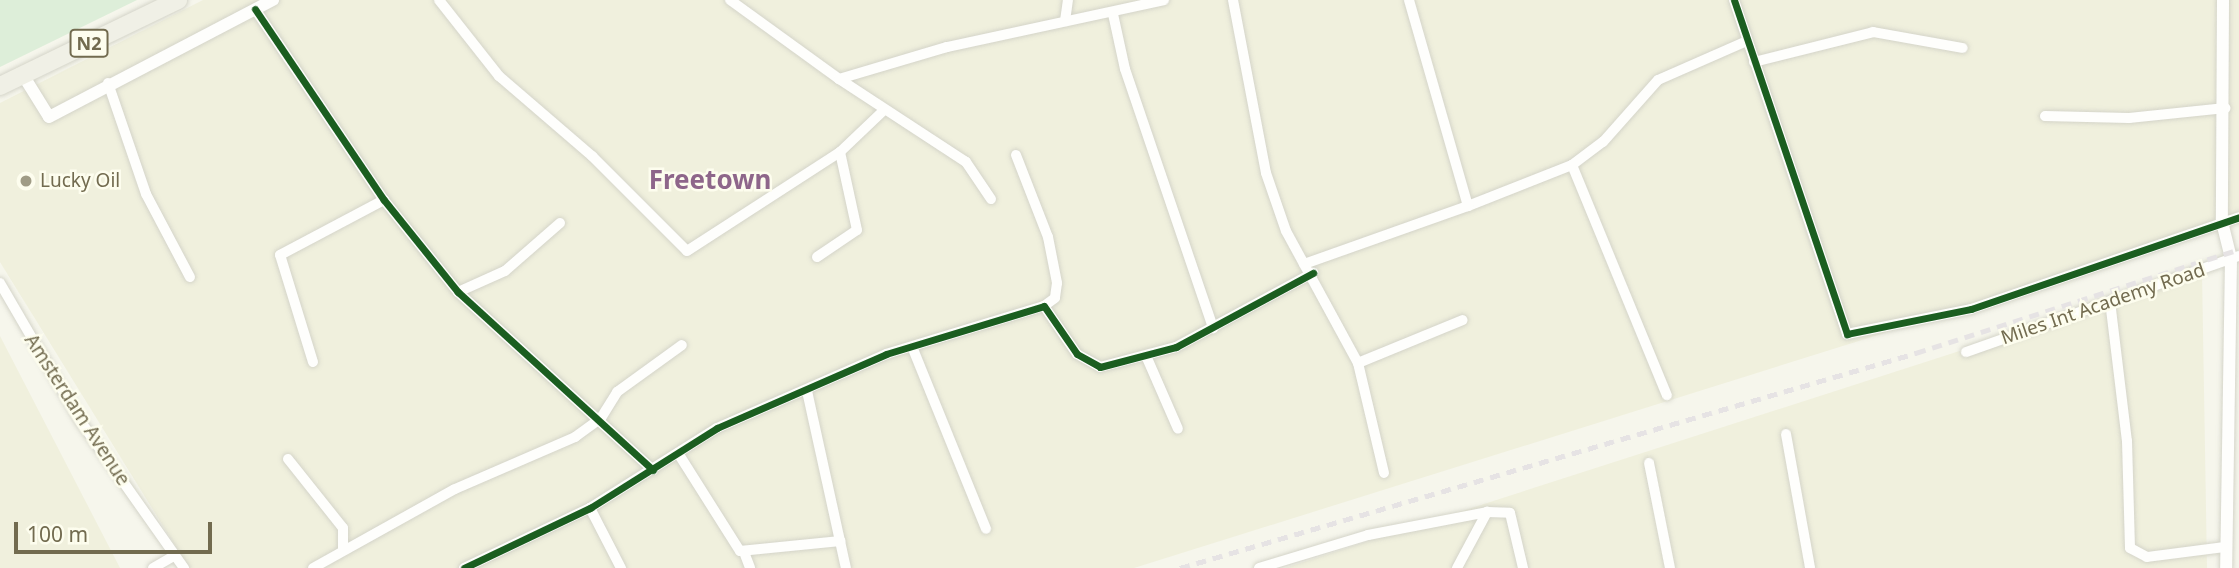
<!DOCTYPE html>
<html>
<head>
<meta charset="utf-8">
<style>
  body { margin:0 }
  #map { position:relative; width:2239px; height:568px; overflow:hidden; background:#f6f6ec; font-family:"Noto Sans",sans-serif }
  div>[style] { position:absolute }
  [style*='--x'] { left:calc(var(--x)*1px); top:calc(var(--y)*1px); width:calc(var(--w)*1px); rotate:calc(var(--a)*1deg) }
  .residential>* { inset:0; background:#f0f0dd }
  .green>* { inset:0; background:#ddeed9 }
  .roads { filter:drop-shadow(0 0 2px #d4d4c9) drop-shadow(0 0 2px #d4d4c9) }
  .minor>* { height:10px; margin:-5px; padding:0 5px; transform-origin:5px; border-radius:5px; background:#fefefc }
  .tertiary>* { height:12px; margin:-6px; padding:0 6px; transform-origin:6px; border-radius:6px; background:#fefefc }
  .trunk>* { height:18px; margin:-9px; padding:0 9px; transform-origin:9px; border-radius:9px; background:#f0f0e6 }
  .rail>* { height:4.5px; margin-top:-2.25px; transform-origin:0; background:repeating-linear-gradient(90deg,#e6e3e4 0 10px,transparent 0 17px) }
  .cycleway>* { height:7px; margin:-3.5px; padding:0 3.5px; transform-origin:3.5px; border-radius:3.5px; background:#1b5e20 }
  .dots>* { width:19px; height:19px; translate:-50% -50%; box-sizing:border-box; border:4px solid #fdfdee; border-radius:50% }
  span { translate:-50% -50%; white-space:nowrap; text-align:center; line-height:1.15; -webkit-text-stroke:5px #fdfdee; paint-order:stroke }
  .shield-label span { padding:2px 5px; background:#fdfdee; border:2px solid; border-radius:5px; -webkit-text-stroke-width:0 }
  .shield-label { font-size:18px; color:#726b4f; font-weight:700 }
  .poi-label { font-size:19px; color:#726b4f }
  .left { translate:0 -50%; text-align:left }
  .street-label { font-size:19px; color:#726b4f }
  .district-label { font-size:26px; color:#8e668a; font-weight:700 }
  .scale { position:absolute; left:14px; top:522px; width:198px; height:32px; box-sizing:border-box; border:4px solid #726b4f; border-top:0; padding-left:9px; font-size:21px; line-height:24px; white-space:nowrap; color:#726b4f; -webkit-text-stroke:5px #fdfdee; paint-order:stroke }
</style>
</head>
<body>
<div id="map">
  <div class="residential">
    <i style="clip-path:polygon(203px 0,2239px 0,2239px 222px,1134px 568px,189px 568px,0 262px,0 103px)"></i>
    <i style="clip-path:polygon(2202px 273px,2207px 568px,1285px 568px)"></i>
    <i style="clip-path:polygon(0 336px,120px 568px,0 568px)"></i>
  </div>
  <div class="green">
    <i style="clip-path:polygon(0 0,137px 0,0 67px)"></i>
  </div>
  <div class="roads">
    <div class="minor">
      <i style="--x:439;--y:0;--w:97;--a:51.7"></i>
      <i style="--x:499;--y:76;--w:123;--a:40.7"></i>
      <i style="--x:592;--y:156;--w:134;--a:45"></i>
      <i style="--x:687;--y:251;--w:182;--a:-32.9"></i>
      <i style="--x:840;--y:152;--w:58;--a:-43.6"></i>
      <i style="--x:730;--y:0;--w:135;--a:35.9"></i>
      <i style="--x:1233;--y:0;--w:176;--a:79.2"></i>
      <i style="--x:1266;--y:173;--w:61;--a:71"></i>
      <i style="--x:1286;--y:231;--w:150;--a:61.4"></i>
      <i style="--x:1358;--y:363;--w:113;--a:76.7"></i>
      <i style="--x:1734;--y:0;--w:353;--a:71.3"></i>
      <i style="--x:1847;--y:334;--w:126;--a:-11.4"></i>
      <i style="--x:1971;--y:309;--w:283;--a:-18.9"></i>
      <i style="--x:255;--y:9;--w:230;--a:56"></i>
      <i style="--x:384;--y:200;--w:118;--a:51.2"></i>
      <i style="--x:458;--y:292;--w:264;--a:42.4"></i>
      <i style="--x:1113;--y:14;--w:56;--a:77.7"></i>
      <i style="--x:1125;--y:69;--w:274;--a:71.2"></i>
      <i style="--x:1065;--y:21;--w:21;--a:-82"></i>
      <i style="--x:1754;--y:62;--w:123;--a:-14.1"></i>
      <i style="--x:1873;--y:32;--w:91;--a:10.1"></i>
      <i style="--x:108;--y:83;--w:117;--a:71.1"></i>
      <i style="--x:146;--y:194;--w:94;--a:62.1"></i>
      <i style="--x:2045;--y:116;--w:84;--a:1.4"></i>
      <i style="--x:2129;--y:118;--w:97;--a:-5.9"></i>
      <i style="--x:1016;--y:155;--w:88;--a:68.7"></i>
      <i style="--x:1048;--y:237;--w:47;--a:78.9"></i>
      <i style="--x:1057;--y:283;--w:15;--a:98"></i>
      <i style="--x:1055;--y:298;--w:14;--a:144"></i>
      <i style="--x:1572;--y:165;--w:249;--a:67.6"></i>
      <i style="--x:991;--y:199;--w:45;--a:-124"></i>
      <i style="--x:966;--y:162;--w:152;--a:-146.8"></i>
      <i style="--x:839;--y:79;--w:113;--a:-16.5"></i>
      <i style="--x:947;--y:47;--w:222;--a:-12.2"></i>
      <i style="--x:1468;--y:206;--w:112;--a:-21.5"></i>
      <i style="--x:1572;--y:165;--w:39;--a:-37"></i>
      <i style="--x:1603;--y:142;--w:83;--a:-48.4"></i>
      <i style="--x:1658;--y:80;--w:97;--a:-23.7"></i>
      <i style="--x:817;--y:257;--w:48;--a:-34"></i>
      <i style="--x:857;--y:230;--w:80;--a:-102.3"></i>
      <i style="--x:1304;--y:264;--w:174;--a:-19.5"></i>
      <i style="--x:1468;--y:206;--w:214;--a:-106"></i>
      <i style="--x:0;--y:283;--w:161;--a:59.8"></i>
      <i style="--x:81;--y:422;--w:179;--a:54.8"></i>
      <i style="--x:458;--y:292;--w:51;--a:-24.1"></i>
      <i style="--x:505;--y:271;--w:73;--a:-41.1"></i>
      <i style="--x:2110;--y:301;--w:141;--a:83.1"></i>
      <i style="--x:2127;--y:441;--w:107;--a:88.4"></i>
      <i style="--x:2130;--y:548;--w:19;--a:28"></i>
      <i style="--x:2147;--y:557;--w:79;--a:-7.3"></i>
      <i style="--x:913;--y:349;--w:194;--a:67.9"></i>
      <i style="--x:1966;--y:352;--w:289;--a:-19.4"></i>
      <i style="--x:1147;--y:358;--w:77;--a:66.4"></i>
      <i style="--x:313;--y:362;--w:112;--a:-107.1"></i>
      <i style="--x:280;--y:255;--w:118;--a:-27.9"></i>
      <i style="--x:1358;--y:363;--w:113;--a:-22.3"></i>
      <i style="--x:807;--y:391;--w:181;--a:77.6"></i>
      <i style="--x:1786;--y:434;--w:136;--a:79.8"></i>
      <i style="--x:678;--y:453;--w:116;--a:57.7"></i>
      <i style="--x:740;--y:551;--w:101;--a:-5.7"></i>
      <i style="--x:288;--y:459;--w:88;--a:51.4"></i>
      <i style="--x:343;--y:528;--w:22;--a:90"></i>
      <i style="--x:1649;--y:463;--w:107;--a:78.7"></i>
      <i style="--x:590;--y:508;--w:68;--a:62.7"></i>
      <i style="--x:744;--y:552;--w:17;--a:69"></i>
      <i style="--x:153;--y:568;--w:24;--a:-30"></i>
      <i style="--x:313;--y:568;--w:162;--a:-29.1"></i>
      <i style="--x:455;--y:489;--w:131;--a:-23.4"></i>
      <i style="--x:575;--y:437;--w:32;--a:-36"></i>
      <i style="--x:601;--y:418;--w:31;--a:-58"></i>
      <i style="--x:617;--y:392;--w:80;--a:-35.9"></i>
      <i style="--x:464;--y:568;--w:140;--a:-25.5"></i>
      <i style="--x:590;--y:508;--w:150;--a:-32.2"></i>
      <i style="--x:717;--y:428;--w:184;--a:-23.6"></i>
      <i style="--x:886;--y:354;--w:165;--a:-16.9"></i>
      <i style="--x:1044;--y:306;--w:58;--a:55.5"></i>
      <i style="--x:1077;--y:354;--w:26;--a:29"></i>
      <i style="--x:1100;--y:367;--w:79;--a:-14.7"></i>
      <i style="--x:1176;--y:347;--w:156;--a:-28.4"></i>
      <i style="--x:1259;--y:568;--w:114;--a:-16.8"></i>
      <i style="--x:1368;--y:535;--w:121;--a:-10.9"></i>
      <i style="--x:1487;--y:512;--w:23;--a:2"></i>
      <i style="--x:1510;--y:513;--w:57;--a:76.7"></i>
      <i style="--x:1457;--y:568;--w:64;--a:-61.8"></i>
    </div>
    <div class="tertiary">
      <i style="--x:2223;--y:0;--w:222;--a:90.3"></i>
      <i style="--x:2222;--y:222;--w:38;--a:76"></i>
      <i style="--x:2231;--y:259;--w:309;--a:90.9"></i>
      <i style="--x:23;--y:75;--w:49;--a:58.2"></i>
      <i style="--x:49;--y:117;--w:253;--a:-27.6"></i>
    </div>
    <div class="trunk">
      <i style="--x:0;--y:86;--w:198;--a:-25.8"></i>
    </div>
  </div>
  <div class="rail">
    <i style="--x:1180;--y:568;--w:767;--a:-16.28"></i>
    <i style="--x:1916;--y:353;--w:339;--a:-17.8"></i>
  </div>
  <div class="cycleway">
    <i style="--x:1734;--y:0;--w:353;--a:71.3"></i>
    <i style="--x:1847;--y:334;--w:126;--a:-11.4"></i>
    <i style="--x:1971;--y:309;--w:283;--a:-18.9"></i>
    <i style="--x:255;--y:9;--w:230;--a:56"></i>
    <i style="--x:384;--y:200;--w:118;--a:51.2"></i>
    <i style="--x:458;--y:292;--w:264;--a:42.4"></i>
    <i style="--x:464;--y:568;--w:140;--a:-25.5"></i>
    <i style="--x:590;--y:508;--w:150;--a:-32.2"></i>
    <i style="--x:717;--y:428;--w:184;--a:-23.6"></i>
    <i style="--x:886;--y:354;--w:165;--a:-16.9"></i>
    <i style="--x:1044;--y:306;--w:58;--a:55.5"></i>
    <i style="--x:1077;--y:354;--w:26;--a:29"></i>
    <i style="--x:1100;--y:367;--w:79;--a:-14.7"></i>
    <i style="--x:1176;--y:347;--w:156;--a:-28.4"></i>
  </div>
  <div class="dots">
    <i style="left:26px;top:181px;background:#a09c86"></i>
  </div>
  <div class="shield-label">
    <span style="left:89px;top:43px">N2</span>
  </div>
  <div class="poi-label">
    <span class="left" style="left:40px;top:181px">Lucky Oil</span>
  </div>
  <div class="street-label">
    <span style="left:2103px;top:304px;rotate:-19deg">Miles Int Academy Road</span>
    <span style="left:77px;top:410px;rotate:57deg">Amsterdam Avenue</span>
  </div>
  <div class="district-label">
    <span style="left:710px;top:180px">Freetown</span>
  </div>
  <div class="scale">100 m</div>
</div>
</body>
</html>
